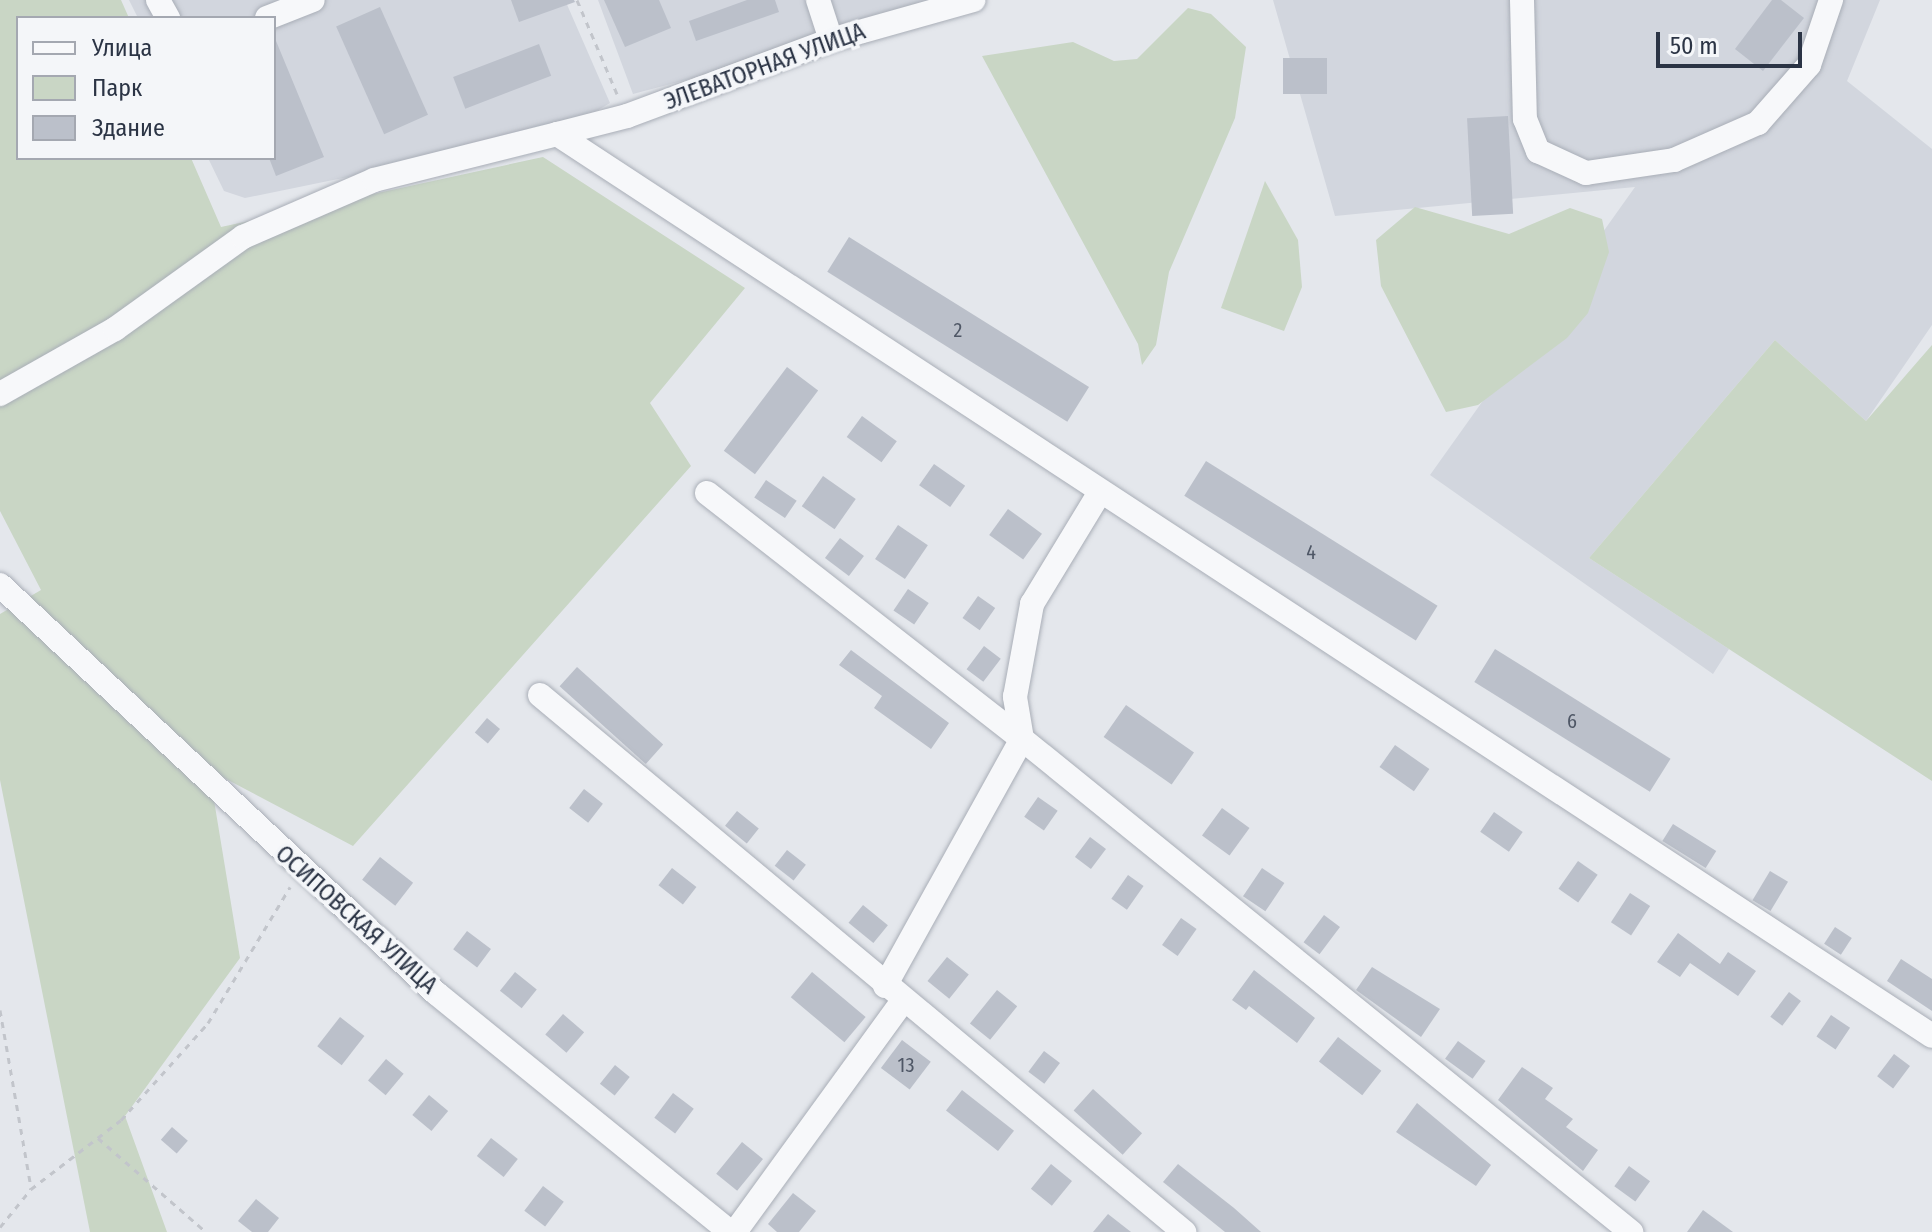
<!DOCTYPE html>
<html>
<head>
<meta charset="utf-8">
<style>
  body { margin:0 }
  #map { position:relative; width:1932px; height:1232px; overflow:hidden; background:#e4e7ec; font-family:"Fira Sans Condensed",sans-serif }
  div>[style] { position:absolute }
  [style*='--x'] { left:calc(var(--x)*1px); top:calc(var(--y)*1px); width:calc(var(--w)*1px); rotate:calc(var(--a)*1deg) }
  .built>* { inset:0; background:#d2d6de }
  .green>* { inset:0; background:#c9d6c5 }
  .building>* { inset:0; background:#bbc0ca; transform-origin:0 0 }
  .path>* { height:3px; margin-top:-1.5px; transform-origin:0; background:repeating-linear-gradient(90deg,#c2c5cb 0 6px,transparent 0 12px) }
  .roads { filter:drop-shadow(0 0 2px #a9aeb7) drop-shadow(0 0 2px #a9aeb7) }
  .minor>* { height:24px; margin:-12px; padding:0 12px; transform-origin:12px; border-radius:12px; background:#f7f8fa }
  span { translate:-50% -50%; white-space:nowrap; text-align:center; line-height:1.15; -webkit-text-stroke:7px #f4f6f9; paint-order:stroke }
  .number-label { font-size:20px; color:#4f5766 }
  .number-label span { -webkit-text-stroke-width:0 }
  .street-label { font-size:24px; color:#2b3445 }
  .legend { position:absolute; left:16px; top:16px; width:260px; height:144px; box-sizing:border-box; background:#f4f6f9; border:2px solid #a4a8b1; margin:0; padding:10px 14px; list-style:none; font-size:24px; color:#2b3445 }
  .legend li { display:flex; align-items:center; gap:16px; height:40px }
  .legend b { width:40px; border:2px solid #a4a8b1 }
  .scale { position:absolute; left:1656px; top:32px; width:146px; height:36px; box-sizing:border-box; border:4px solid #2b3445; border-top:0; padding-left:10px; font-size:24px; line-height:28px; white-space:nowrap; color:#2b3445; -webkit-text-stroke:6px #f4f6f9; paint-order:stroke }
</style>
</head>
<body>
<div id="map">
  <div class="built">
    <i style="clip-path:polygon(129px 0,565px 0,610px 103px,557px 134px,245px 198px,224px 191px,208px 158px,274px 158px,274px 18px,138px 18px)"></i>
    <i style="clip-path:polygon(598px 0,987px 0,633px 94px)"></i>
    <i style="clip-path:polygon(1273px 0,1880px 0,1847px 81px,1932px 149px,1932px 325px,1866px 421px,1775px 340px,1589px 558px,1729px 649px,1713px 674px,1430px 475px,1635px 187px,1335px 216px)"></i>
  </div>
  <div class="green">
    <i style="clip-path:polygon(0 0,121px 0,129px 18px,18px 18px,18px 158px,191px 158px,221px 227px,543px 157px,745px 288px,650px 403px,691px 466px,353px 846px,209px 770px,240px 958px,125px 1116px,167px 1232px,90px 1232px,0 780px,0 614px,41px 590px,0 511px)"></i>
    <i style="clip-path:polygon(1188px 8px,1211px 14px,1246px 47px,1235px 118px,1169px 272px,1156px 345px,1142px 365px,1138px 344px,982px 56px,1073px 42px,1114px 61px,1137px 59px)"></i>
    <i style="clip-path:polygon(1265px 181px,1298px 240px,1302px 287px,1284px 331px,1221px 308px)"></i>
    <i style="clip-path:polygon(1415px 207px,1509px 234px,1570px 208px,1602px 219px,1609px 252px,1588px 313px,1567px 338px,1478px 405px,1446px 412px,1381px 286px,1376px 240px)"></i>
    <i style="clip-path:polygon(1775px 340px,1866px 421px,1932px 345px,1932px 781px,1589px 558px)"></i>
  </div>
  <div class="building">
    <i style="clip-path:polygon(511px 0,574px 0,575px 2px,519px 22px)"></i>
    <i style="clip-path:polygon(604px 0,659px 0,671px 28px,625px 47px)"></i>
    <i style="clip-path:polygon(747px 0,775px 0,779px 12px,696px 41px,689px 21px)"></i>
    <i style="clip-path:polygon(1772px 0,1781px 0,1804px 18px,1763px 71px,1735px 49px)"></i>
    <i style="left:380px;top:7px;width:118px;height:48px;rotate:66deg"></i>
    <i style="clip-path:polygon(274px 36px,324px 157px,276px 176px,269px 158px,274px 158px)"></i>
    <i style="left:539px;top:44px;width:34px;height:92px;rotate:69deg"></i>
    <i style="left:1283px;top:58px;width:44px;height:36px"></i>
    <i style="left:1508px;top:116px;width:98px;height:41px;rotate:87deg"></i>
    <i style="left:849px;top:237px;width:283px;height:41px;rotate:32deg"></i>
    <i style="left:787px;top:367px;width:39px;height:105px;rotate:37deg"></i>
    <i style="left:862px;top:416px;width:43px;height:26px;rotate:36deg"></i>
    <i style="left:1206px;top:461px;width:273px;height:41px;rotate:32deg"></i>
    <i style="left:934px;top:464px;width:38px;height:26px;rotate:35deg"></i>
    <i style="left:823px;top:476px;width:40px;height:37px;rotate:35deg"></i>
    <i style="left:766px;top:480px;width:37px;height:21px;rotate:34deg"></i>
    <i style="left:1008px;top:509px;width:42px;height:32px;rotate:36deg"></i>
    <i style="left:898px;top:525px;width:36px;height:41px;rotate:34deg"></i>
    <i style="left:840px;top:538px;width:30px;height:25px;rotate:37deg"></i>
    <i style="left:908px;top:589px;width:25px;height:26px;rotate:34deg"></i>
    <i style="left:978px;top:596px;width:21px;height:27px;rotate:35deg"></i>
    <i style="left:984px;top:646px;width:21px;height:29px;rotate:37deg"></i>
    <i style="left:1495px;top:649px;width:207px;height:39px;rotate:32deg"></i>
    <i style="clip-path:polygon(851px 650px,949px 723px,931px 749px,874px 708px,882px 696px,839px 665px)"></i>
    <i style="left:577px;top:667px;width:116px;height:26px;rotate:42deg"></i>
    <i style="left:1126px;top:705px;width:83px;height:39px;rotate:35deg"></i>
    <i style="left:487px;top:718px;width:17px;height:19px;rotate:40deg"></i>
    <i style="left:1395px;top:745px;width:42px;height:27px;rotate:35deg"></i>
    <i style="left:584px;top:789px;width:24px;height:24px;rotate:38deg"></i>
    <i style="left:1038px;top:797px;width:24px;height:24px;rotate:35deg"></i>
    <i style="left:1222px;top:808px;width:34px;height:34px;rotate:36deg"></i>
    <i style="left:737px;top:811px;width:28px;height:19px;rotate:39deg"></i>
    <i style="left:1494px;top:812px;width:35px;height:24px;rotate:35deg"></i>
    <i style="left:1673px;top:824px;width:51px;height:20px;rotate:32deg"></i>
    <i style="left:1090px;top:837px;width:20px;height:25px;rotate:37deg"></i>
    <i style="left:787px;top:850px;width:24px;height:20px;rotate:38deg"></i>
    <i style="left:380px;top:857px;width:42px;height:29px;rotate:38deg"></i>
    <i style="left:1578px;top:861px;width:24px;height:34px;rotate:35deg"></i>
    <i style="left:672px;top:868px;width:31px;height:22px;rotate:38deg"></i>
    <i style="left:1262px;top:868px;width:27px;height:34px;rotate:34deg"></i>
    <i style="left:1770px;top:871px;width:21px;height:34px;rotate:31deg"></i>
    <i style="left:1128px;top:875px;width:19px;height:29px;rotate:35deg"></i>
    <i style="left:1630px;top:893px;width:24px;height:35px;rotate:33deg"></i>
    <i style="left:863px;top:905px;width:32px;height:23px;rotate:39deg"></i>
    <i style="left:1324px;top:915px;width:20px;height:34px;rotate:37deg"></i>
    <i style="left:1181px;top:918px;width:19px;height:33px;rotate:35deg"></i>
    <i style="left:1835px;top:927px;width:20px;height:20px;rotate:33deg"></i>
    <i style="left:467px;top:931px;width:30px;height:23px;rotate:37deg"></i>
    <i style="clip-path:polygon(1678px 933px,1720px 964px,1728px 952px,1756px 971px,1738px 996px,1690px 963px,1680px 977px,1657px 962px)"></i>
    <i style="left:947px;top:957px;width:28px;height:31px;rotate:39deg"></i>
    <i style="clip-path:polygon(1901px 959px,1932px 979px,1932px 1011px,1887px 981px)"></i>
    <i style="clip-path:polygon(1372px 967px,1440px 1009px,1421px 1037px,1356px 990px)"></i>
    <i style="clip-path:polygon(1254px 970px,1315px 1018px,1297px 1043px,1249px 1006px,1246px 1010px,1232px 1000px)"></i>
    <i style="left:515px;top:972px;width:28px;height:24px;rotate:39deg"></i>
    <i style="left:812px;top:972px;width:70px;height:33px;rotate:40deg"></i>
    <i style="left:997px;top:990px;width:26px;height:43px;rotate:39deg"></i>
    <i style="left:1789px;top:992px;width:15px;height:31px;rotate:37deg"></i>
    <i style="left:563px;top:1014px;width:28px;height:27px;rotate:41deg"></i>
    <i style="left:1831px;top:1015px;width:23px;height:26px;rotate:34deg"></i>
    <i style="left:340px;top:1017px;width:31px;height:37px;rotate:38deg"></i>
    <i style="left:1338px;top:1037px;width:55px;height:31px;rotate:38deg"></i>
    <i style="left:902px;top:1040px;width:36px;height:35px;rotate:37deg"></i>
    <i style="left:1458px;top:1041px;width:34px;height:22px;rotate:36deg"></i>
    <i style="left:1044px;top:1051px;width:20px;height:26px;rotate:37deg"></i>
    <i style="left:1894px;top:1054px;width:20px;height:28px;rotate:37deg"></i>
    <i style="left:386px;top:1059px;width:23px;height:28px;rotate:40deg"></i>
    <i style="left:615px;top:1065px;width:19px;height:24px;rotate:39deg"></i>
    <i style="clip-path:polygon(1522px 1067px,1553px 1088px,1545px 1099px,1573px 1119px,1566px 1127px,1598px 1150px,1583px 1171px,1498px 1100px)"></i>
    <i style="left:1093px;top:1089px;width:66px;height:29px;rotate:42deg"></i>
    <i style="left:962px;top:1090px;width:66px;height:26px;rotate:38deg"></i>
    <i style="left:673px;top:1093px;width:26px;height:31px;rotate:37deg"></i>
    <i style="left:429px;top:1095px;width:25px;height:26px;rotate:40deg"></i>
    <i style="clip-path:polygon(1417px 1103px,1491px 1165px,1476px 1186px,1396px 1132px)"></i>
    <i style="left:172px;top:1127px;width:21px;height:17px;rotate:41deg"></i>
    <i style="left:491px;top:1138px;width:34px;height:23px;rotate:38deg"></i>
    <i style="left:742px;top:1142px;width:27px;height:41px;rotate:39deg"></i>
    <i style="left:1051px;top:1164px;width:27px;height:32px;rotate:39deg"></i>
    <i style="clip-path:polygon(1178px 1164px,1234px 1208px,1261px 1232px,1225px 1232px,1163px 1182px)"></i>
    <i style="left:1629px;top:1166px;width:26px;height:25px;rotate:36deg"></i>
    <i style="left:543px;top:1186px;width:26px;height:31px;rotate:37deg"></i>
    <i style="clip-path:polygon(793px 1193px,816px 1211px,799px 1232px,777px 1232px,768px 1224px)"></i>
    <i style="clip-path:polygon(256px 1199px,279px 1218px,268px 1232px,252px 1232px,238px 1221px)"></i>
    <i style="clip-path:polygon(1703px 1210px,1733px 1232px,1687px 1232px)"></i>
    <i style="clip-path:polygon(1108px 1214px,1131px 1232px,1093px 1232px)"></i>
  </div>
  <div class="path">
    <i style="--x:577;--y:0;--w:102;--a:66.9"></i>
    <i style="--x:0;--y:1010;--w:181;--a:80.1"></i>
    <i style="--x:98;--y:1138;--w:143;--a:41"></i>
    <i style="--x:0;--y:1227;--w:49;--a:-50.8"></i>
    <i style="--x:31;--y:1189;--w:113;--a:-37.5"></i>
    <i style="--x:121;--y:1120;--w:130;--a:-48.1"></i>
    <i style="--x:208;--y:1023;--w:159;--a:-58.9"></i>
  </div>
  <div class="roads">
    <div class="minor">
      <i style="--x:158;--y:0;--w:21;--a:61"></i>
      <i style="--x:818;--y:0;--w:42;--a:72"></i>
      <i style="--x:1522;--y:0;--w:119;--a:88.6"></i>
      <i style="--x:1525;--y:119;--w:35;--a:68"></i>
      <i style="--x:1538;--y:151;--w:53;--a:24.6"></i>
      <i style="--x:1586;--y:173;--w:89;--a:-8.4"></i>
      <i style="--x:1674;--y:160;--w:92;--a:-23.8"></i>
      <i style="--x:1758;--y:123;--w:77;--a:-48.7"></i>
      <i style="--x:1809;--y:65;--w:69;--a:-71.3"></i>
      <i style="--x:267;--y:18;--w:49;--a:-21.4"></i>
      <i style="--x:557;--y:134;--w:72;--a:-14.4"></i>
      <i style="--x:627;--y:116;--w:218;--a:-20.4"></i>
      <i style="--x:831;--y:40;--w:148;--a:-15.7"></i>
      <i style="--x:0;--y:394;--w:132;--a:-29.5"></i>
      <i style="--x:115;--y:329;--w:158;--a:-35.7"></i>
      <i style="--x:243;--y:237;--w:143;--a:-23.5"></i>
      <i style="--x:374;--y:180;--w:189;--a:-14.1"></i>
      <i style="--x:557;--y:134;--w:1644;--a:33.26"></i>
      <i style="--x:707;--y:493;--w:400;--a:38"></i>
      <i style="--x:1022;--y:739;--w:784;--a:38.99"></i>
      <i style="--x:0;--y:585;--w:597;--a:43.1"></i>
      <i style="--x:436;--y:993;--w:379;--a:39.1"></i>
      <i style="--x:540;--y:695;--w:839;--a:39.82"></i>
      <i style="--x:885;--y:986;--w:282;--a:-61"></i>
      <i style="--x:1022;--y:739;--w:43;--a:-99.5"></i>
      <i style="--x:1015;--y:697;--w:95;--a:-79.6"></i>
      <i style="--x:1032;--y:604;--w:129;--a:-58.7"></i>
      <i style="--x:735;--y:1232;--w:286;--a:-54"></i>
    </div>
  </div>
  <div class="number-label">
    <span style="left:958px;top:330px">2</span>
    <span style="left:1311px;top:552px">4</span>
    <span style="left:1572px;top:721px">6</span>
    <span style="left:906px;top:1065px">13</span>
  </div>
  <div class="street-label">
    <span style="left:765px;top:67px;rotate:-20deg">ЭЛЕВАТОРНАЯ УЛИЦА</span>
    <span style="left:356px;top:920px;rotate:42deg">ОСИПОВСКАЯ УЛИЦА</span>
  </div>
  <ul class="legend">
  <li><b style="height:10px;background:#f7f8fa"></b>Улица</li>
  <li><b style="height:22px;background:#c9d6c5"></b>Парк</li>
  <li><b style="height:22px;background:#bbc0ca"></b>Здание</li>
  </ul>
  <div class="scale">50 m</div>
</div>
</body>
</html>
